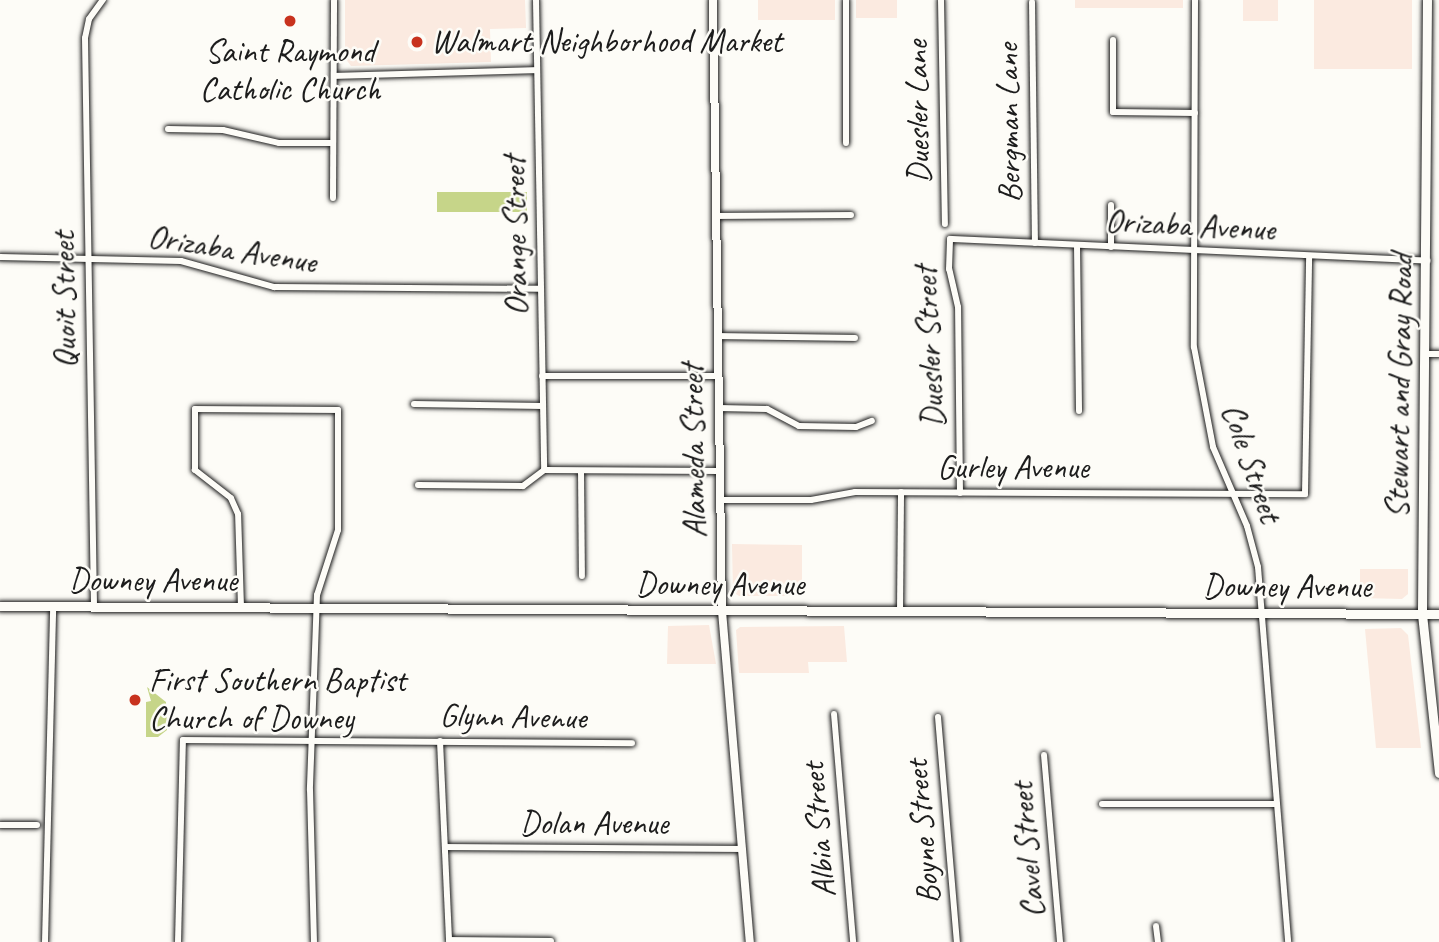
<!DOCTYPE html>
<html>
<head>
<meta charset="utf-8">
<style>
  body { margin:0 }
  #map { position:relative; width:1439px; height:942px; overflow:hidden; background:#fdfcf7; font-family:Caveat,sans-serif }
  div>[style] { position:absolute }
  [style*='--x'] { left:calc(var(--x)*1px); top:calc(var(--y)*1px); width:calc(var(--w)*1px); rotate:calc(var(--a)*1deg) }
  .built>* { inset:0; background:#fbeae0; transform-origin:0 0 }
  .green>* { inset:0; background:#c6d589; transform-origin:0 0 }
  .roads { filter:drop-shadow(0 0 2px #1c1c1c) drop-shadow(0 0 2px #1c1c1c) }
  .minor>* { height:6px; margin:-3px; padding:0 3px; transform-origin:3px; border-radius:3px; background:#fdfcf7 }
  .tertiary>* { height:8px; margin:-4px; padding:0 4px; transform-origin:4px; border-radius:4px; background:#fdfcf7 }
  .secondary>* { height:9px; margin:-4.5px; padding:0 4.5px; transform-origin:4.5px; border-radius:4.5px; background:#fdfcf7 }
  .dots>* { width:19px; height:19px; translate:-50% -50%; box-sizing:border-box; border:4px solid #fdfcf7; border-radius:50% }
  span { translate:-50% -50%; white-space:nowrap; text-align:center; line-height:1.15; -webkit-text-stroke:5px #fdfcf7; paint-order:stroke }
  .poi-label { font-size:33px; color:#1c1c1c }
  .left { translate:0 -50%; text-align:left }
  .street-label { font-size:33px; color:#1c1c1c }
</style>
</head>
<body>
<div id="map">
  <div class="built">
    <i style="clip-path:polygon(345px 0,525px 0,526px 28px,490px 29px,491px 62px,351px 66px,345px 58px)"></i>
    <i style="left:758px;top:0;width:77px;height:20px"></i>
    <i style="left:856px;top:0;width:41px;height:18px"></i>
    <i style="left:1075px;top:0;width:108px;height:8px"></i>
    <i style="left:1243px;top:0;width:35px;height:21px"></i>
    <i style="left:1314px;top:0;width:98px;height:69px"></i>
    <i style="clip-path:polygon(732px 544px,802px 545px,802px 596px,739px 596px,733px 592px)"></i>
    <i style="clip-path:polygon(1360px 569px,1408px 569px,1408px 594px,1402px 599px,1360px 598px)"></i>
    <i style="clip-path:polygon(709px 625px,716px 664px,667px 664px,668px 626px)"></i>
    <i style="clip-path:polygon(844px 626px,847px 662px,808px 662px,809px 673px,739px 673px,736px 630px,740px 627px)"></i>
    <i style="clip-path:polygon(1401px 628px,1408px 635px,1421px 748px,1376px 748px,1365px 629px)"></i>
  </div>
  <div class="green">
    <i style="left:527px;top:192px;width:20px;height:90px;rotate:90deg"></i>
    <i style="clip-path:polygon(147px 687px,166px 702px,167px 730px,158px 737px,146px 737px,146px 702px,151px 701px)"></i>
  </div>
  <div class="roads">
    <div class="minor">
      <i style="--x:536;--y:0;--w:470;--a:89"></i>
      <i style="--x:941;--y:0;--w:224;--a:89"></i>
      <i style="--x:1195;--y:0;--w:347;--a:90.2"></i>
      <i style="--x:1194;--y:347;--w:102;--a:79.2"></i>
      <i style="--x:1213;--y:447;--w:86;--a:66.7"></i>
      <i style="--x:1247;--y:526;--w:42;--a:75"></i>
      <i style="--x:1258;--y:567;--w:376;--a:85.4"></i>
      <i style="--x:1032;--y:2;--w:241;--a:89.3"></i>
      <i style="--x:1113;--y:40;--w:72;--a:90"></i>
      <i style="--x:1113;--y:112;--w:82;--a:0.7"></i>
      <i style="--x:335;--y:76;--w:202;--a:-1.7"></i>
      <i style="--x:168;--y:129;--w:55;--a:1"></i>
      <i style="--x:223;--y:130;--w:57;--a:13.1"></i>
      <i style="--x:279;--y:143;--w:54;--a:0"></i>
      <i style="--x:846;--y:143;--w:143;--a:-90"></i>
      <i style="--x:333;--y:198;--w:198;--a:-89.7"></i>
      <i style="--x:716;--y:216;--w:135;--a:-0.4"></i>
      <i style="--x:1077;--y:245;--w:166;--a:89.3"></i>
      <i style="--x:1111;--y:247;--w:42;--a:-90"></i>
      <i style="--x:0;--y:257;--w:181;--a:1.3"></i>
      <i style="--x:181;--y:261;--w:97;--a:15.6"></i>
      <i style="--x:274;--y:287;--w:267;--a:0.4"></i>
      <i style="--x:718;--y:336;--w:137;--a:0.8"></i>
      <i style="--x:1427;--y:354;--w:12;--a:0"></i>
      <i style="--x:542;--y:376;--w:177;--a:0"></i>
      <i style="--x:414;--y:404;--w:129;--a:0.9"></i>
      <i style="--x:719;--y:408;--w:48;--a:1.2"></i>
      <i style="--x:767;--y:409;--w:36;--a:28"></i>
      <i style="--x:799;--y:426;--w:57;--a:1"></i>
      <i style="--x:856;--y:427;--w:17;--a:-21"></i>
      <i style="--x:581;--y:471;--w:105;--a:89.5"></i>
      <i style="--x:418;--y:485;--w:105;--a:0.5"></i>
      <i style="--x:523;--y:486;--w:26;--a:-37"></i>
      <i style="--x:544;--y:470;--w:176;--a:0.3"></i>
      <i style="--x:960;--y:493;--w:186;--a:-90.6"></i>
      <i style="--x:958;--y:307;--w:39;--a:-103"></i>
      <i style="--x:949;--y:269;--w:30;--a:-88"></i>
      <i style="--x:950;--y:239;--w:478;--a:2.6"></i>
      <i style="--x:721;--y:500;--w:90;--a:0"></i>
      <i style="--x:811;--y:500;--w:45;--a:-10.3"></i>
      <i style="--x:855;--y:492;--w:450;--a:0.3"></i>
      <i style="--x:1305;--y:494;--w:238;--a:-89"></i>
      <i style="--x:94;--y:605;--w:567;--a:-90.91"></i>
      <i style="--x:85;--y:38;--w:19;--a:-78"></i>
      <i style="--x:89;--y:19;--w:24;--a:-54"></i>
      <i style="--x:241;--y:607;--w:93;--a:-91.8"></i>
      <i style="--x:238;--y:514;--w:17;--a:-114"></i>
      <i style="--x:231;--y:498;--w:46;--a:-142.1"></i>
      <i style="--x:195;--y:470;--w:61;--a:-90"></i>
      <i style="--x:195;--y:409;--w:143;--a:0.4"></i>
      <i style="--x:338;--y:410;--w:120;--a:90"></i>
      <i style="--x:338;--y:530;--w:68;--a:107.9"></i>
      <i style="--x:317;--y:595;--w:195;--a:92.1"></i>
      <i style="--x:310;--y:790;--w:152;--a:88.5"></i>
      <i style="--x:900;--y:611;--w:119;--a:-89.5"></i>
      <i style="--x:834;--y:714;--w:229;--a:85.2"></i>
      <i style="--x:938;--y:717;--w:226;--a:85.2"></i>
      <i style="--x:440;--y:741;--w:201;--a:87.4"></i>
      <i style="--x:1044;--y:755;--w:188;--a:85.1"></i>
      <i style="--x:1102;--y:804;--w:174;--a:0"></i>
      <i style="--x:0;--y:825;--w:37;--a:0"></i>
      <i style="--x:445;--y:847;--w:297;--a:0.4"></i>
      <i style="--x:1156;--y:926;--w:16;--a:83"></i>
      <i style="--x:449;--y:940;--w:102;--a:0.6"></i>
      <i style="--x:45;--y:942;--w:336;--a:-88.6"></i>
      <i style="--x:178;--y:942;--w:202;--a:-88.6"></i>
      <i style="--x:183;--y:740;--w:449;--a:0.4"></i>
    </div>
    <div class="tertiary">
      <i style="--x:713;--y:0;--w:611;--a:89.16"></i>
      <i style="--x:722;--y:611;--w:332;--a:85.2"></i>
    </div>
    <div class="secondary">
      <i style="--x:1427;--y:0;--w:614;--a:90.47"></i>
      <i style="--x:1422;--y:614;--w:160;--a:83.9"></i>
      <i style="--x:0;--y:606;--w:1439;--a:0.32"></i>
    </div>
  </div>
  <div class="dots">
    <i style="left:290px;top:21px;background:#c8321e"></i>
    <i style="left:417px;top:42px;background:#c8321e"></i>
    <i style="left:135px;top:700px;background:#c8321e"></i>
  </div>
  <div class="poi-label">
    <span class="left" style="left:431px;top:42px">Walmart Neighborhood Market</span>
    <span style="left:290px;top:71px">Saint Raymond<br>Catholic Church</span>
    <span class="left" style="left:149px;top:700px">First Southern Baptist<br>Church of Downey</span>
  </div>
  <div class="street-label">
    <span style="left:918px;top:112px;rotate:-91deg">Duesler Lane</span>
    <span style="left:1009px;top:123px;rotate:-91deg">Bergman Lane</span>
    <span style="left:1190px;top:226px;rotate:3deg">Orizaba Avenue</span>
    <span style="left:516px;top:236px;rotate:-91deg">Orange Street</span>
    <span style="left:232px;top:250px;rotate:9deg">Orizaba Avenue</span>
    <span style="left:65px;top:300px;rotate:-91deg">Quoit Street</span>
    <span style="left:930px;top:347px;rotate:-93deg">Duesler Street</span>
    <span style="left:1400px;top:386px;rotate:-89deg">Stewart and Gray Road</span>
    <span style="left:694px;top:451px;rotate:-91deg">Alameda Street</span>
    <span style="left:1251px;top:463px;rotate:71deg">Cole Street</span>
    <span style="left:1013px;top:468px">Gurley Avenue</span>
    <span style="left:153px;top:581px">Downey Avenue</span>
    <span style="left:720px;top:585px">Downey Avenue</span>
    <span style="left:1287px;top:587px">Downey Avenue</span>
    <span style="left:513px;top:717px;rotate:1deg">Glynn Avenue</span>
    <span style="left:594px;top:824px">Dolan Avenue</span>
    <span style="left:819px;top:830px;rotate:-95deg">Albia Street</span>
    <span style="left:923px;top:832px;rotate:-95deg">Boyne Street</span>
    <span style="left:1028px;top:850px;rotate:-95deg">Cavel Street</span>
  </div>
</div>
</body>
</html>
